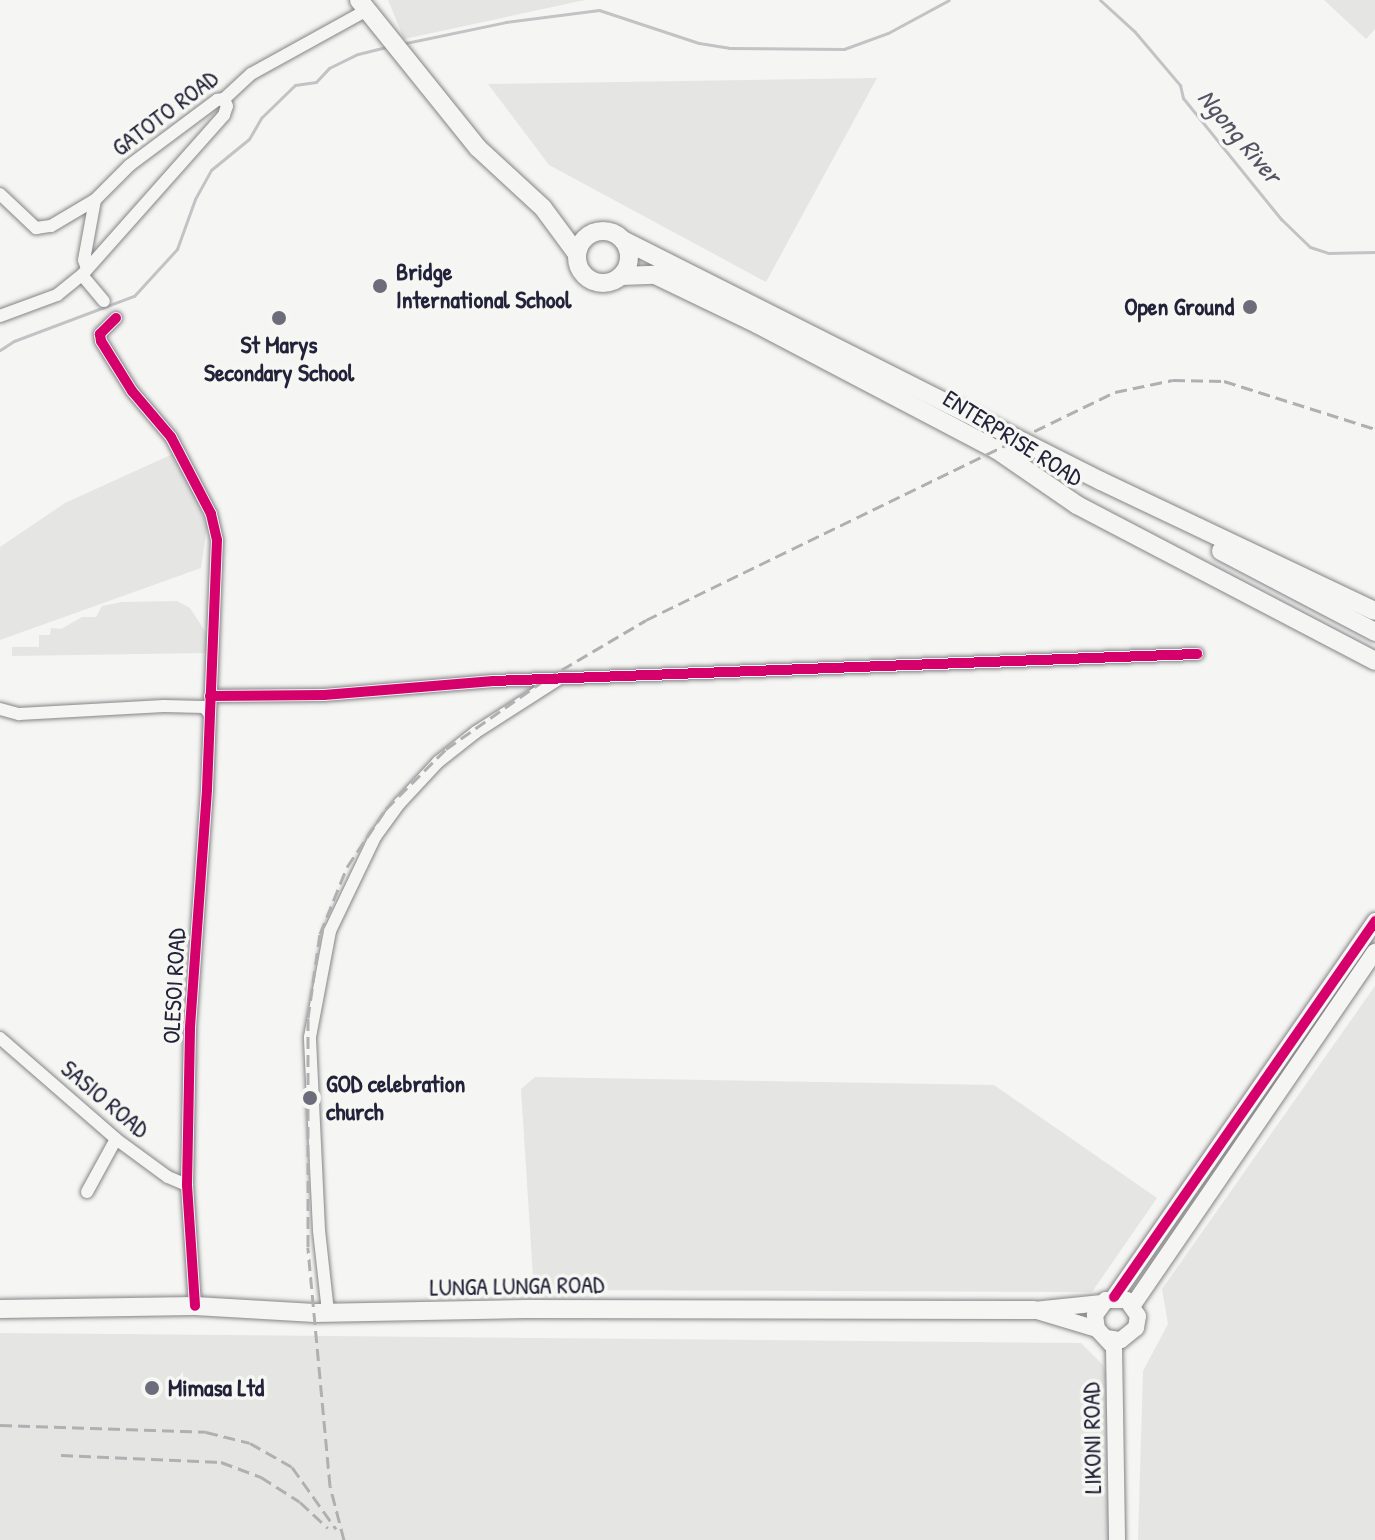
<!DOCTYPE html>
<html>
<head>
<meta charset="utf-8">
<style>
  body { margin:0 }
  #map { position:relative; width:1375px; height:1540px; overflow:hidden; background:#f5f5f3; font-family:"Patrick Hand",sans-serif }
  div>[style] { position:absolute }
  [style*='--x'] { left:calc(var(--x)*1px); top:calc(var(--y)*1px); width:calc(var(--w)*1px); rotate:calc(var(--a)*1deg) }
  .built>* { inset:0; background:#e5e5e4 }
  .stream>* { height:3px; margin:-1.5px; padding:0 1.5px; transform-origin:1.5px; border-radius:1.5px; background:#c3c3c6 }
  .roads { filter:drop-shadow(0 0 2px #858589) drop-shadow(0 0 2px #858589) }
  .minor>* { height:12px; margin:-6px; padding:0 6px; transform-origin:6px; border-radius:6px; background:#f5f5f3 }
  .tertiary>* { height:16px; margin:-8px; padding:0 8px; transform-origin:8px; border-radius:8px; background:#f5f5f3 }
  .secondary>* { height:18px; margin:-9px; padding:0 9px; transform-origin:9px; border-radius:9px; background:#f5f5f3 }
  .secondary>.ring { margin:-9px; padding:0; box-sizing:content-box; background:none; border:18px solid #f5f5f3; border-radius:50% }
  .rail>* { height:3px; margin-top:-1.5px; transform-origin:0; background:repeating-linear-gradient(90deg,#b0b0b2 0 12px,transparent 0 18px) }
  .cycleway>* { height:10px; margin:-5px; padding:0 5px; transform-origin:5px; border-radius:5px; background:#d6006c }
  .dots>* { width:22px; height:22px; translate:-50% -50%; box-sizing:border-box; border:4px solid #f6f6f2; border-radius:50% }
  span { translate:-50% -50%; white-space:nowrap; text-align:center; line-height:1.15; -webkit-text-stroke:7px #f6f6f2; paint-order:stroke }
  .street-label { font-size:24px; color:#22223b }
  .poi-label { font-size:24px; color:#22223b; font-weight:700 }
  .left { translate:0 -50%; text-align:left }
  .right { translate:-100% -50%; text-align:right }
  .water-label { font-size:26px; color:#535365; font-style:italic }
</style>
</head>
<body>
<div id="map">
  <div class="built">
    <i style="clip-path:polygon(388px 0,585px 0,404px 39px)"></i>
    <i style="clip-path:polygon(1324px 0,1375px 0,1375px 29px,1366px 39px)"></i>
    <i style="clip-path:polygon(877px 78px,766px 282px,549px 165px,488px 84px)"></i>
    <i style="clip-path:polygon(177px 452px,207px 526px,201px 568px,0 640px,0 547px,65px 503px)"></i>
    <i style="clip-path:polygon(177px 601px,190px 608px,206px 633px,206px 653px,12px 656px,12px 647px,39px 647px,39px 635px,50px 635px,51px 628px,61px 629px,82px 617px,96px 617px,102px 606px,122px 602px)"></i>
    <i style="clip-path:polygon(1375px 986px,1375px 1540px,1138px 1540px,1143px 1371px,1168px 1324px,1162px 1289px)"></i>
    <i style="clip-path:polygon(535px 1077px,994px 1085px,1157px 1198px,1092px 1292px,551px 1290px,533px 1277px,521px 1089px)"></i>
    <i style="clip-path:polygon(0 1333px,1081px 1343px,1103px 1365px,1115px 1401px,1114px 1540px,0 1540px)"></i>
  </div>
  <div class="stream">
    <i style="--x:1100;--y:0;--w:47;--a:42.4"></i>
    <i style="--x:1135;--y:32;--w:70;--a:49.7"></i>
    <i style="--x:1180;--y:85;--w:13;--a:77"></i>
    <i style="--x:1183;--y:98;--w:156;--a:51"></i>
    <i style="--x:1281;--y:219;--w:40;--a:44"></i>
    <i style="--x:1310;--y:247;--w:19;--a:18"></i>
    <i style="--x:1328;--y:253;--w:47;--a:-1.2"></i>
    <i style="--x:401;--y:44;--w:107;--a:-11.8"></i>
    <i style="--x:506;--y:22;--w:94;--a:-7.4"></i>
    <i style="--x:599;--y:10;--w:105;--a:18.3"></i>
    <i style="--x:699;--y:43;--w:30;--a:9"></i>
    <i style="--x:729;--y:48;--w:115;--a:0.5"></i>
    <i style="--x:844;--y:49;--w:47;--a:-20"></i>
    <i style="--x:888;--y:33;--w:69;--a:-28.4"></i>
    <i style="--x:0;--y:350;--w:17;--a:-33"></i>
    <i style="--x:14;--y:341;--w:128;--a:-20.6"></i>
    <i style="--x:134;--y:296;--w:64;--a:-47.5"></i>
    <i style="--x:177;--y:249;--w:53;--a:-70.2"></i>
    <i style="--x:195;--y:199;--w:33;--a:-61"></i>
    <i style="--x:211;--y:170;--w:49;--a:-39.2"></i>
    <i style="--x:249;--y:139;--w:24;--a:-60"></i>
    <i style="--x:261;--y:118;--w:47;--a:-44.1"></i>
    <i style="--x:295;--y:85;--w:21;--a:-8"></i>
    <i style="--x:316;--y:82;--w:19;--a:-47"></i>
    <i style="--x:329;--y:68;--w:32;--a:-26"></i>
    <i style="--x:358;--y:54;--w:29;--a:-14"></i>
  </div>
  <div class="roads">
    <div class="minor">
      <i style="--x:0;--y:194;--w:50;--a:43.4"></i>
      <i style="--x:36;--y:228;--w:15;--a:-8"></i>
      <i style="--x:51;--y:226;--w:51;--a:-30.6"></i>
      <i style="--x:95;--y:200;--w:49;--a:-45"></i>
      <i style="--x:130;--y:165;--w:109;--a:-36.8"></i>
      <i style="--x:217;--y:100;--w:7;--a:-8"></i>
      <i style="--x:224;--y:99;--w:37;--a:-43"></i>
      <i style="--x:251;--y:74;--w:132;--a:-28.9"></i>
      <i style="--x:87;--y:269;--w:9;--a:-108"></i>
      <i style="--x:84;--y:260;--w:61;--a:-79.6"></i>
      <i style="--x:82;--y:275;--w:34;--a:50"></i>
      <i style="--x:0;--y:316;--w:61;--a:-20.2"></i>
      <i style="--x:57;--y:295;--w:32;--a:-39"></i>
      <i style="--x:82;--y:275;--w:214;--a:-48.4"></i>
      <i style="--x:224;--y:115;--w:9;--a:-72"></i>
      <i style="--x:227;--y:106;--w:8;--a:-113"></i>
      <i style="--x:116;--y:318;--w:23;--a:135"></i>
      <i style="--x:100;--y:334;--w:7;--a:82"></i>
      <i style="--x:101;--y:341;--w:59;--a:58.2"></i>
      <i style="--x:132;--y:391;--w:60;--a:49.7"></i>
      <i style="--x:171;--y:437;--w:87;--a:62.5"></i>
      <i style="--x:211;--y:514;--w:27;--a:77"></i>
      <i style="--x:217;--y:540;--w:250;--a:92.3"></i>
      <i style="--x:207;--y:790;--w:240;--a:94.1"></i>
      <i style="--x:190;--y:1029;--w:156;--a:91.1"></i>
      <i style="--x:187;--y:1185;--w:121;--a:86.2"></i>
      <i style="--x:210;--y:696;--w:114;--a:-0.5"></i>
      <i style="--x:324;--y:695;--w:170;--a:-4.7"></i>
      <i style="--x:493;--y:681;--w:705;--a:-2.2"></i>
      <i style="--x:0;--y:709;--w:20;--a:15"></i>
      <i style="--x:19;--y:714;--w:145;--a:-3.2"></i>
      <i style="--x:164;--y:706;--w:40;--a:1.4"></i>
      <i style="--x:204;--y:707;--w:8;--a:50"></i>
      <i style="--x:0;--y:1038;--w:154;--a:41"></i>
      <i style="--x:116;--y:1139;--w:64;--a:36.2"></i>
      <i style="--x:168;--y:1177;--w:21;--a:23"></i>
      <i style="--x:87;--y:1192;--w:60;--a:-61.3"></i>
      <i style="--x:328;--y:1312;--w:82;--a:-96.3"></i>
      <i style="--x:319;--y:1230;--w:193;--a:-92.7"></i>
      <i style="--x:310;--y:1037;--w:108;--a:-79.3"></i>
      <i style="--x:330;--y:931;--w:104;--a:-64.4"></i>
      <i style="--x:375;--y:837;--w:41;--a:-54"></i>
      <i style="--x:399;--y:804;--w:57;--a:-47.1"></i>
      <i style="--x:438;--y:762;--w:48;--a:-38.3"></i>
      <i style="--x:476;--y:732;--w:96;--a:-32.7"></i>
    </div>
    <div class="tertiary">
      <i style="--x:1114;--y:1297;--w:458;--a:-55.2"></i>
      <i style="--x:1133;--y:1305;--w:428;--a:-55.6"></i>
      <i style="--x:1034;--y:1310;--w:68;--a:-5.9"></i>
      <i style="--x:1034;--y:1310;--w:66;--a:16.8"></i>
      <i style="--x:1106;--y:1338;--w:15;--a:8"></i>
      <i style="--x:1121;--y:1340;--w:19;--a:-39"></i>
      <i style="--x:1136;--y:1328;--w:12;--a:-81"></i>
      <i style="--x:1138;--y:1316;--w:19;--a:-125"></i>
      <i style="--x:1127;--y:1300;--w:21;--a:180"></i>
      <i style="--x:1106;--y:1300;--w:19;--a:126"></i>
      <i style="--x:1095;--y:1315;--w:14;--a:82"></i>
      <i style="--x:1097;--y:1329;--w:25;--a:47"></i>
      <i style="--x:1114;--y:1347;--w:193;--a:89.1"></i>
    </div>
    <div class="secondary">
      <i style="--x:359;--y:0;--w:190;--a:51.2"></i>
      <i style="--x:478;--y:148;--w:88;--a:42.7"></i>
      <i style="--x:543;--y:208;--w:57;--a:53.5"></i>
      <i class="ring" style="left:577px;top:231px;width:34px;height:34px"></i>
      <i style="--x:625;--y:241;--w:533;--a:26.76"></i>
      <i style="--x:1101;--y:481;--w:303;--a:25.4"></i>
      <i style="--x:621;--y:276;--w:34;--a:-2"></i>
      <i style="--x:655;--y:275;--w:113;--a:25.7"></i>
      <i style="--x:757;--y:324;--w:271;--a:27.7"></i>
      <i style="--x:997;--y:450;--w:97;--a:34.5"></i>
      <i style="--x:1077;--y:505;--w:336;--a:27.6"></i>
      <i style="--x:1221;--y:551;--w:174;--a:27.7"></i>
      <i style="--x:0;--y:1309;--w:195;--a:-0.9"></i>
      <i style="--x:195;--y:1306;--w:120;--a:3.3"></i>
      <i style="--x:315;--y:1313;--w:210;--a:-1.1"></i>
      <i style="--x:525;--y:1309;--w:509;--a:0.11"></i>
    </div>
  </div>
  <div class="rail">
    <i style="--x:0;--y:1425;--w:206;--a:1.9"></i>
    <i style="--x:206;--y:1432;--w:45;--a:14"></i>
    <i style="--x:250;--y:1443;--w:48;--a:29.7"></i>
    <i style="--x:292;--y:1467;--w:76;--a:54.6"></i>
    <i style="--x:61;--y:1455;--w:160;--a:2.5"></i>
    <i style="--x:221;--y:1462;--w:43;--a:20.6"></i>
    <i style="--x:261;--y:1477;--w:46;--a:32.7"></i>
    <i style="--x:300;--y:1502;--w:38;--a:43"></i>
    <i style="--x:344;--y:1540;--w:56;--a:-104.5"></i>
    <i style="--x:330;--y:1486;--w:240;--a:-95.3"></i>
    <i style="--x:308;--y:1247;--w:229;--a:-90"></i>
    <i style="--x:308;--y:1018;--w:85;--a:-81.9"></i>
    <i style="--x:320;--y:934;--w:72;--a:-68.1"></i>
    <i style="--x:347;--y:867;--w:70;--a:-56.1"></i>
    <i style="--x:386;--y:809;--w:85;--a:-45"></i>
    <i style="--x:446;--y:749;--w:122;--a:-35"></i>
    <i style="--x:546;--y:679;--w:116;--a:-30.5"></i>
    <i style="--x:646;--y:620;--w:521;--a:-25.93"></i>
    <i style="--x:1115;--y:392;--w:59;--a:-11.7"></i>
    <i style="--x:1173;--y:380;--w:51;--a:1.1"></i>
    <i style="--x:1224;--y:381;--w:158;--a:17.6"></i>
  </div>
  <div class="cycleway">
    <i style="--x:116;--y:318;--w:23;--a:135"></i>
    <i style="--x:100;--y:334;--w:7;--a:82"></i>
    <i style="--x:101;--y:341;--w:59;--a:58.2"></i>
    <i style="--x:132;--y:391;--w:60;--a:49.7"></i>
    <i style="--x:171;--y:437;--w:87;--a:62.5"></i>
    <i style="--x:211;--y:514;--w:27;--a:77"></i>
    <i style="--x:217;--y:540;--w:250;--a:92.3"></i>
    <i style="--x:207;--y:790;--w:240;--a:94.1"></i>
    <i style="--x:190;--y:1029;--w:156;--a:91.1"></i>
    <i style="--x:187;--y:1185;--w:121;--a:86.2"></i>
    <i style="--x:210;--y:696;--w:114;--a:-0.5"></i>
    <i style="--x:324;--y:695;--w:170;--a:-4.7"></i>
    <i style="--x:493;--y:681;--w:705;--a:-2.2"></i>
    <i style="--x:1114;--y:1297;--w:458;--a:-55.2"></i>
  </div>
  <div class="dots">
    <i style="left:380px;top:286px;background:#6c6c7b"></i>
    <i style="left:1250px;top:307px;background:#6c6c7b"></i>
    <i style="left:279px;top:318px;background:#6c6c7b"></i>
    <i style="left:310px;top:1098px;background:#6c6c7b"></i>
    <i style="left:152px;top:1388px;background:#6c6c7b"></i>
  </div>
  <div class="street-label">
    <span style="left:165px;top:113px;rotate:-37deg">GATOTO ROAD</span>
    <span style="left:1013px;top:438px;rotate:32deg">ENTERPRISE ROAD</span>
    <span style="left:174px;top:986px;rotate:-87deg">OLESOI ROAD</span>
    <span style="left:105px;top:1099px;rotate:40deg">SASIO ROAD</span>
    <span style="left:517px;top:1286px;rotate:-1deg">LUNGA LUNGA ROAD</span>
    <span style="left:1092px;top:1438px;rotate:-91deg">LIKONI ROAD</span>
  </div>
  <div class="poi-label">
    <span class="left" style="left:396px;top:286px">Bridge<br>International School</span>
    <span class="right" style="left:1234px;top:307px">Open Ground</span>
    <span style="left:279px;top:359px">St Marys<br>Secondary School</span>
    <span class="left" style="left:326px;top:1098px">GOD celebration<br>church</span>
    <span class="left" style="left:168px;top:1388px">Mimasa Ltd</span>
  </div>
  <div class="water-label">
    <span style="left:1240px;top:136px;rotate:50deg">Ngong River</span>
  </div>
</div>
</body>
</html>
